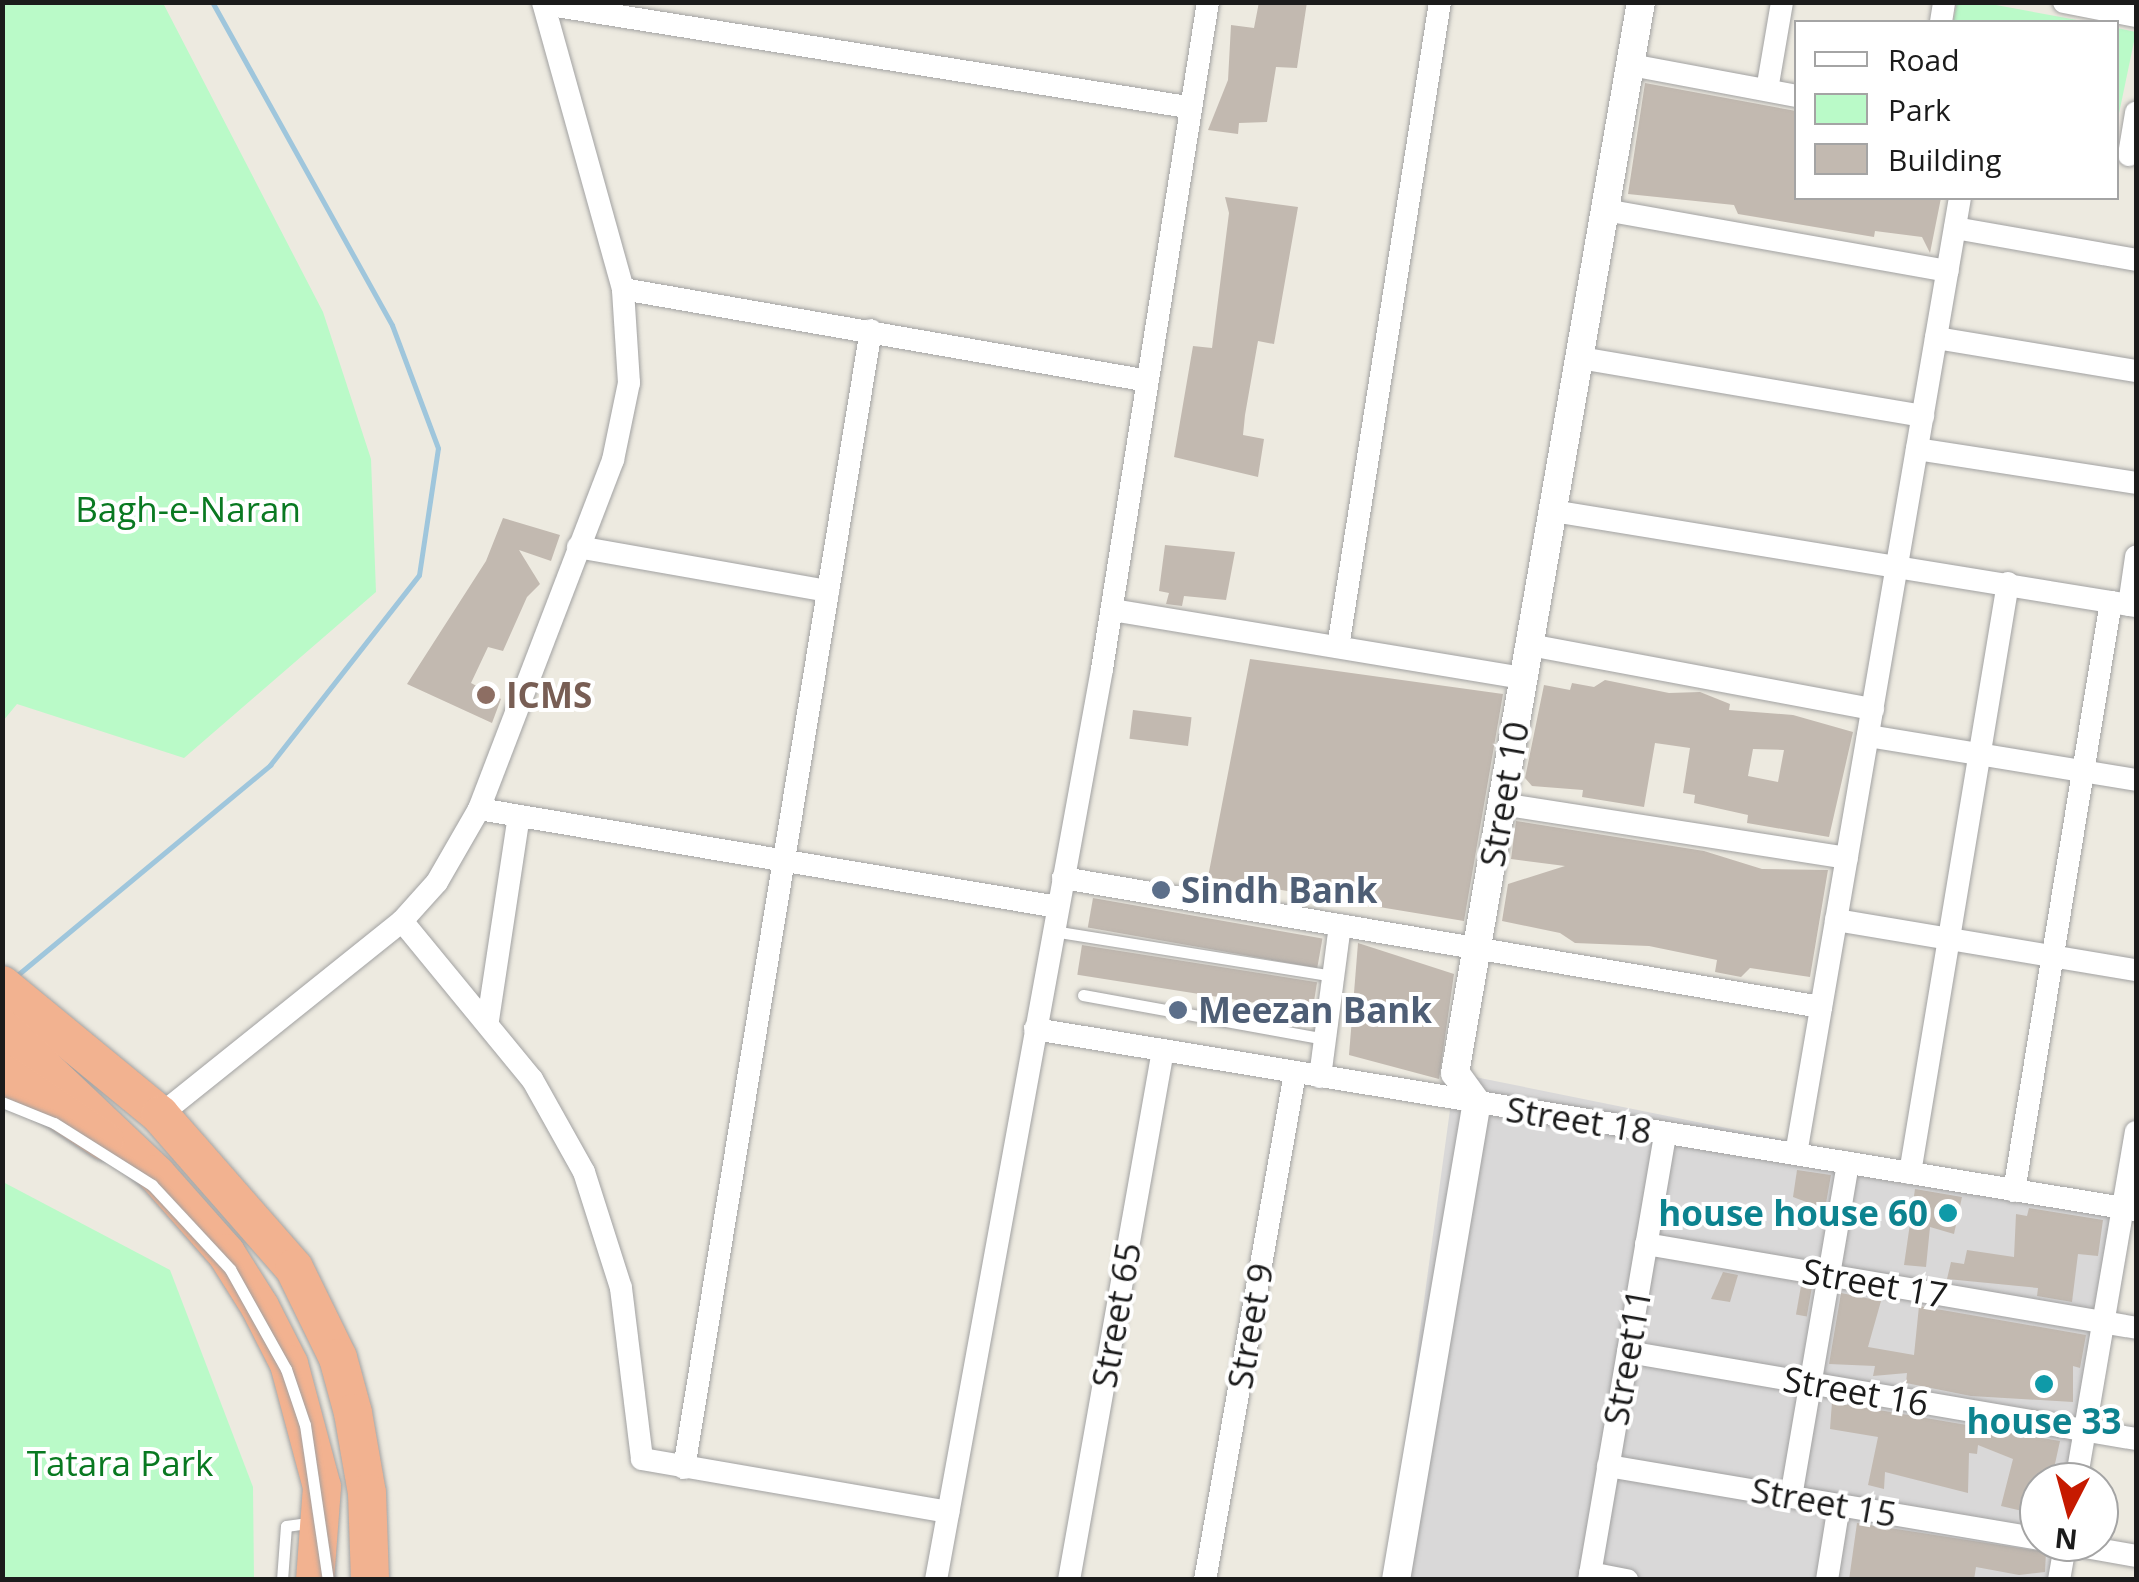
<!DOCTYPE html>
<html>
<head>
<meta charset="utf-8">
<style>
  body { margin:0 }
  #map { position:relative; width:2139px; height:1582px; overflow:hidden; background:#edeae0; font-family:"Open Sans",sans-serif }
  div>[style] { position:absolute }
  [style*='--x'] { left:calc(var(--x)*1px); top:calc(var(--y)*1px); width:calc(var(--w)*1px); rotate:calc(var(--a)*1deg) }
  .residential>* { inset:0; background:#d9d8d8 }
  .park>* { inset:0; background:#bafac8 }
  .stream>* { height:5px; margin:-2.5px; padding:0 2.5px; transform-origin:2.5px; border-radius:2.5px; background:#9fc6dc }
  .building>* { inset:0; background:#c2b9b0; transform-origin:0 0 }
  .roads { filter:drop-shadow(0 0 2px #a2a2a2) drop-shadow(0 0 2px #a2a2a2) }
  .service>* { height:11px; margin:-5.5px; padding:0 5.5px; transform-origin:5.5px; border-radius:5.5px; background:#fff }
  .minor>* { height:22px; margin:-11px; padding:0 11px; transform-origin:11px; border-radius:11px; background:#fff }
  .tertiary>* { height:28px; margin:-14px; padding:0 14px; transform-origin:14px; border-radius:14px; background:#fff }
  .trunk>* { height:38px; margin:-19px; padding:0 19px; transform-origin:19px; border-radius:19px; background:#f2b290 }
  .bridges { filter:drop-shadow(0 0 2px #a2a2a2) drop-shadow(0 0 2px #a2a2a2) }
  .service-bridge>* { height:11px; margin:-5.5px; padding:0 5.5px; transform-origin:5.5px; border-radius:5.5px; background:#fff }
  .dots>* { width:28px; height:28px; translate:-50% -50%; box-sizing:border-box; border:5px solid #fff; border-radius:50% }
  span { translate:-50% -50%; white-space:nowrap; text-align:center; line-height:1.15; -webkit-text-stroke:8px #fff; paint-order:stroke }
  .park-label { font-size:35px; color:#097921 }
  .education-label { font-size:35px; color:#785e54; font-weight:700 }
  .left { translate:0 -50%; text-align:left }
  .street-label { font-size:35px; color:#1b1b1b }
  .service-label { font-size:35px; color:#4e5e75; font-weight:700 }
  .culture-label { font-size:35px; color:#0d838f; font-weight:700 }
  .right { translate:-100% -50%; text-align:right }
  .frame { position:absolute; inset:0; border:5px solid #1b1b1b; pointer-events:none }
  .legend { position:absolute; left:1794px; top:20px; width:325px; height:180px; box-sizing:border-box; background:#fff; border:2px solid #a4a4a4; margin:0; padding:12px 18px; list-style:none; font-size:30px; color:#1b1b1b }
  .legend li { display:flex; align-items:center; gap:20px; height:50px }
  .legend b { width:50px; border:2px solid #a4a4a4 }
  .north { position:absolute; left:2019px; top:1462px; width:100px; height:100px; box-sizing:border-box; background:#fff; border:2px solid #a4a4a4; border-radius:50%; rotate:186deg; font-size:28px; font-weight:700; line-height:40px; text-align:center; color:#1b1b1b }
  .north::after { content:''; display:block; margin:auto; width:35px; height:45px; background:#c61a00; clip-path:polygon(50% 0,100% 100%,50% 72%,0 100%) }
</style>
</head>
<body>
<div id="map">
  <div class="residential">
    <i style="clip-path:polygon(1455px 1073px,2123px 1208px,2077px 1482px,2039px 1482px,2039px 1542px,2066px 1542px,2060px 1579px,1386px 1580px)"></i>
  </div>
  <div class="park">
    <i style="clip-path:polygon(3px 2px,163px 3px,323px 312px,371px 459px,376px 592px,184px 758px,17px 704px,3px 721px)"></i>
    <i style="clip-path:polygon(1957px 2px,1985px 3px,2088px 22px,1953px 22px)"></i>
    <i style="clip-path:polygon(2117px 28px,2136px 32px,2117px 123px,2116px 28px)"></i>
    <i style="clip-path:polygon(3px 1182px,170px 1270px,253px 1487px,254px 1579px,3px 1579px)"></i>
  </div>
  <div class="stream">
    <i style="--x:15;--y:977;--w:332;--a:-39.7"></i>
    <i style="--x:270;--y:765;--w:241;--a:-51.9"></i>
    <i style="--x:419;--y:575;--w:128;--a:-81.5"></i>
    <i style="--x:438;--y:448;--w:131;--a:-110.5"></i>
    <i style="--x:392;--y:325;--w:370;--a:-119.1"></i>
  </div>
  <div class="building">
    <i style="clip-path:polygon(1259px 2px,1307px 2px,1297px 68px,1276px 67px,1267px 122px,1239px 123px,1238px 134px,1208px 130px,1228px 80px,1231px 25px,1254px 28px)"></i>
    <i style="clip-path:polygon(1645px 83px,1796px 111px,1796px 198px,1941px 198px,1930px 253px,1922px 237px,1875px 231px,1874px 237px,1738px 214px,1734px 205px,1628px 194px)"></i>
    <i style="clip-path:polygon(1225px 197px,1298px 207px,1274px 344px,1258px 341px,1245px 415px,1243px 435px,1264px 439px,1258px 477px,1174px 457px,1193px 346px,1212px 348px,1229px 213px)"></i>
    <i style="clip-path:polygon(503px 518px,560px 535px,551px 561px,519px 550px,540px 584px,527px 597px,503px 651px,488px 647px,471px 683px,501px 699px,492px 723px,407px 684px,486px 561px)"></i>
    <i style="clip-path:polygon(1165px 545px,1235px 552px,1226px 600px,1184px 596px,1182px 606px,1166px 604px,1169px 593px,1159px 591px)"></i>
    <i style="clip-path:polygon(1250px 659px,1503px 694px,1464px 921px,1361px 904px,1362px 898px,1339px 900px,1208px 877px)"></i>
    <i style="clip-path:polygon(evenodd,1605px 680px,1669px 693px,1700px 692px,1730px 704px,1729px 710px,1793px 715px,1853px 732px,1829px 837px,1747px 823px,1748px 815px,1694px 803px,1695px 795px,1683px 793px,1690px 748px,1655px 743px,1644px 807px,1582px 797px,1583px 790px,1532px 786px,1525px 778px,1544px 685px,1570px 690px,1572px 683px,1594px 687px,1605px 680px,1753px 749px,1784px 750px,1778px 782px,1748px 776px,1753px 749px)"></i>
    <i style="left:1133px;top:710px;width:59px;height:29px;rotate:7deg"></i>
    <i style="clip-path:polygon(1516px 821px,1704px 851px,1762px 869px,1828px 870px,1810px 977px,1750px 968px,1741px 977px,1715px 972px,1717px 960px,1649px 946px,1575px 943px,1560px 933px,1502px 921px,1508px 884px,1565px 866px,1511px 859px)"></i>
    <i style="left:1093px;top:898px;width:233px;height:30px;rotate:10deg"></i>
    <i style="clip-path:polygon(1358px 943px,1454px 974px,1439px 1079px,1349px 1055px)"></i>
    <i style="left:1082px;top:945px;width:238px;height:30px;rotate:9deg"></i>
    <i style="clip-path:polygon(1797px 1170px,1831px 1175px,1825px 1209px,1793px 1197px)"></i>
    <i style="clip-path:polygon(1915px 1189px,1962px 1197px,1954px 1234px,1930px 1227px,1926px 1267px,1904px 1265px)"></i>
    <i style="clip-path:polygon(2029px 1208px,2103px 1220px,2098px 1256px,2078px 1254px,2072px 1302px,2037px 1296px,2038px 1288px,1947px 1279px,1951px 1262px,1964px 1264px,1967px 1250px,2014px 1257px,2016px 1214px,2027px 1216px)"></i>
    <i style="clip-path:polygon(1723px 1272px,1738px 1275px,1730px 1302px,1711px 1299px)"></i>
    <i style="left:1801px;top:1286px;width:11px;height:29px;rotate:10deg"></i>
    <i style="clip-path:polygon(1841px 1293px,1881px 1301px,1868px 1347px,1914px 1355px,1919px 1306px,2086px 1335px,2080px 1368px,2073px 1366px,2073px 1402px,1971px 1396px,1906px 1383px,1907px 1373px,1873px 1376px,1875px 1366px,1829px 1364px)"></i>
    <i style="clip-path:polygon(1832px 1402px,2060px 1441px,2051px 1482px,2039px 1482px,2039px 1515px,2001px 1506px,2013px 1459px,1978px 1445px,1977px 1454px,1969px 1453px,1968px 1493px,1885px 1472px,1884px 1489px,1868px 1485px,1878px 1437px,1830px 1429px)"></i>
    <i style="clip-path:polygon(1857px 1523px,2046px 1552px,2045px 1572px,2019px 1575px,1976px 1567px,1974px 1580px,1849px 1580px)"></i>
  </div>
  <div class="roads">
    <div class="service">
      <i style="--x:1053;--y:931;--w:285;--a:9.1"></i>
      <i style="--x:1083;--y:995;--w:246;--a:10.3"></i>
      <i style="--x:282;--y:1580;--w:54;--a:-85.8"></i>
      <i style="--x:286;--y:1526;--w:30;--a:-8"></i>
    </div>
    <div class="minor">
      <i style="--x:2064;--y:2;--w:73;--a:11"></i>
      <i style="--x:544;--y:4;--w:651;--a:9.1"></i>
      <i style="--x:1941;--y:22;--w:20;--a:-81"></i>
      <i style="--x:1631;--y:65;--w:168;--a:10.6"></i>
      <i style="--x:1767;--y:90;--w:89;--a:-80.3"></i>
      <i style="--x:2129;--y:155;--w:43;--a:-80.5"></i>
      <i style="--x:1605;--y:210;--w:348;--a:10.1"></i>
      <i style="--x:1955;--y:228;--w:184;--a:10"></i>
      <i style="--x:623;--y:289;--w:528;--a:9.93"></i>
      <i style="--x:1936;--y:338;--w:203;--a:9.4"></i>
      <i style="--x:1580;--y:358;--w:348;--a:9.6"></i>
      <i style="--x:1917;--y:449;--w:222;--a:8.8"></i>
      <i style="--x:1553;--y:511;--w:591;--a:9.26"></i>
      <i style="--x:578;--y:547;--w:254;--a:10"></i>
      <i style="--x:2129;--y:605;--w:49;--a:-81.7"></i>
      <i style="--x:1112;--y:610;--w:418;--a:9.4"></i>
      <i style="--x:1530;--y:645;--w:349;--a:10.6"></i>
      <i style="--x:1338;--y:647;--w:653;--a:-81.01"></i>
      <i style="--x:1868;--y:736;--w:272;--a:9.3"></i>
      <i style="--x:1502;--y:804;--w:349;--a:8.9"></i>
      <i style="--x:479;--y:809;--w:587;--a:9.61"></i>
      <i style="--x:1063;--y:878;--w:769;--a:9.66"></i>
      <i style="--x:1836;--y:920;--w:304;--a:9.5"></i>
      <i style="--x:402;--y:921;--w:205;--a:50.6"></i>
      <i style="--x:532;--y:1079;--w:107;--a:60.8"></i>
      <i style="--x:584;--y:1172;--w:122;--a:72.3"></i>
      <i style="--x:621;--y:1288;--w:172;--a:83"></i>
      <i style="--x:642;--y:1459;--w:311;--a:9.8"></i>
      <i style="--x:488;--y:1020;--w:206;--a:-81.4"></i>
      <i style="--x:1035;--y:1029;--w:1116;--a:9.34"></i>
      <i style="--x:1320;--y:1077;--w:153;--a:-82.5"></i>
      <i style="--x:160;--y:1115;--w:310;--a:-38.7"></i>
      <i style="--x:402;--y:921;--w:52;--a:-48.1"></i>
      <i style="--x:437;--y:882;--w:84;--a:-60.1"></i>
      <i style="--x:479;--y:809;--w:374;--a:-69"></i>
      <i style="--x:613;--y:460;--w:79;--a:-78.3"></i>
      <i style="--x:629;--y:383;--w:94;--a:-93.7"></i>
      <i style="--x:623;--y:289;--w:298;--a:-105.6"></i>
      <i style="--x:1796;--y:1154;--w:970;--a:-80.27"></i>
      <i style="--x:1910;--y:1173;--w:598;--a:-80.57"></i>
      <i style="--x:2014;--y:1191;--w:597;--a:-80.65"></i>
      <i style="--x:1646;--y:1244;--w:497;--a:9.7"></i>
      <i style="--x:1628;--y:1352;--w:515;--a:9.72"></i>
      <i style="--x:1608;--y:1466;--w:437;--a:9.6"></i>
      <i style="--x:684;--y:1468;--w:1153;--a:-80.67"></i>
      <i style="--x:2076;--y:1482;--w:355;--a:-80.3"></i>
      <i style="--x:1791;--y:1497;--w:339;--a:-80.3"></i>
      <i style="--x:2057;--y:1542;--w:80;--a:10"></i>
      <i style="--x:1590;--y:1573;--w:38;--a:11"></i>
      <i style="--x:936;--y:1580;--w:926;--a:-79.67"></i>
      <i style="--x:1102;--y:669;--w:675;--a:-80.97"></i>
      <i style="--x:1069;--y:1580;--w:538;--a:-79.94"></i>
      <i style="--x:1205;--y:1580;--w:515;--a:-79.93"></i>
      <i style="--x:1589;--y:1580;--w:452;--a:-80.3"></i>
      <i style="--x:1827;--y:1580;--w:76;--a:-80.9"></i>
      <i style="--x:2059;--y:1580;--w:39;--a:-80"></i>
    </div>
    <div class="tertiary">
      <i style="--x:1396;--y:1580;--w:484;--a:-80.4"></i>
      <i style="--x:1477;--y:1103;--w:37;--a:-126"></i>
      <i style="--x:1455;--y:1073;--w:1087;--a:-80.15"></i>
    </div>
    <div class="trunk">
      <i style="--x:2;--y:985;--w:205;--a:39.4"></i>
      <i style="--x:160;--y:1115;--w:203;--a:48.8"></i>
      <i style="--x:294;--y:1268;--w:100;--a:63.9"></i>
      <i style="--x:338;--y:1358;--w:57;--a:74.7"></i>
      <i style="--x:353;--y:1413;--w:81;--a:80.1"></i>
      <i style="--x:367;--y:1493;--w:87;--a:88"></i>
      <i style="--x:2;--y:1028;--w:212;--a:43.5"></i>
      <i style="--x:156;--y:1174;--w:106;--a:48.5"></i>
      <i style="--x:226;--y:1253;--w:64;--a:57.8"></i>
      <i style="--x:260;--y:1307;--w:64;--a:63"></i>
      <i style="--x:289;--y:1364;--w:127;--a:75"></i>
      <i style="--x:322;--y:1487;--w:93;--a:94.3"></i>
      <i style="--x:2;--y:1073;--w:123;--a:33.7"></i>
    </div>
  </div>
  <div class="bridges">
    <div class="service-bridge">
      <i style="--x:2;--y:1102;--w:56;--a:22"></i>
      <i style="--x:54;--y:1123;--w:116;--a:32.3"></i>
      <i style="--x:152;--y:1185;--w:115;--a:47.1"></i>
      <i style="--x:230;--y:1269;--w:115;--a:60.8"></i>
      <i style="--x:286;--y:1369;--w:59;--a:71.3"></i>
      <i style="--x:305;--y:1425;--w:157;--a:81.6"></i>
    </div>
  </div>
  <div class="dots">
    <i style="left:486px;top:695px;background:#8d6e63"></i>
    <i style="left:1161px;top:890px;background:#5c6f8a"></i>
    <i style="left:1178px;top:1010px;background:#5c6f8a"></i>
    <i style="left:1948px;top:1213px;background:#0f9aa8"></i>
    <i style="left:2044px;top:1384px;background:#0f9aa8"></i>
  </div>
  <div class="park-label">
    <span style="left:188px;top:509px">Bagh-e-Naran</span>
    <span style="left:120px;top:1463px">Tatara Park</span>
  </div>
  <div class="education-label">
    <span class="left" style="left:506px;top:695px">ICMS</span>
  </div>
  <div class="street-label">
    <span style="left:1504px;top:794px;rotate:-80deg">Street 10</span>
    <span style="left:1579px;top:1120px;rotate:9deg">Street 18</span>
    <span style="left:1875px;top:1283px;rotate:10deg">Street 17</span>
    <span style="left:1116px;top:1315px;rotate:-80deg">Street 65</span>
    <span style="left:1250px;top:1326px;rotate:-80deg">Street 9</span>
    <span style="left:1627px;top:1357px;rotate:-80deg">Street11</span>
    <span style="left:1856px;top:1391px;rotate:10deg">Street 16</span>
    <span style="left:1824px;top:1502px;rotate:10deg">Street 15</span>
  </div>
  <div class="service-label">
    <span class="left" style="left:1181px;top:890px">Sindh Bank</span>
    <span class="left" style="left:1198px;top:1010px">Meezan Bank</span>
  </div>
  <div class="culture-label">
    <span class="right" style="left:1928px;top:1213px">house house 60</span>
    <span style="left:2044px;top:1421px">house 33</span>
  </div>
  <div class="frame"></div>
  <ul class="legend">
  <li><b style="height:12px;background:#fff"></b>Road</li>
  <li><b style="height:28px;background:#bafac8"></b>Park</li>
  <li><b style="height:28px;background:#c2b9b0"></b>Building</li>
  </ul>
  <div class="north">N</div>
</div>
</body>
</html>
